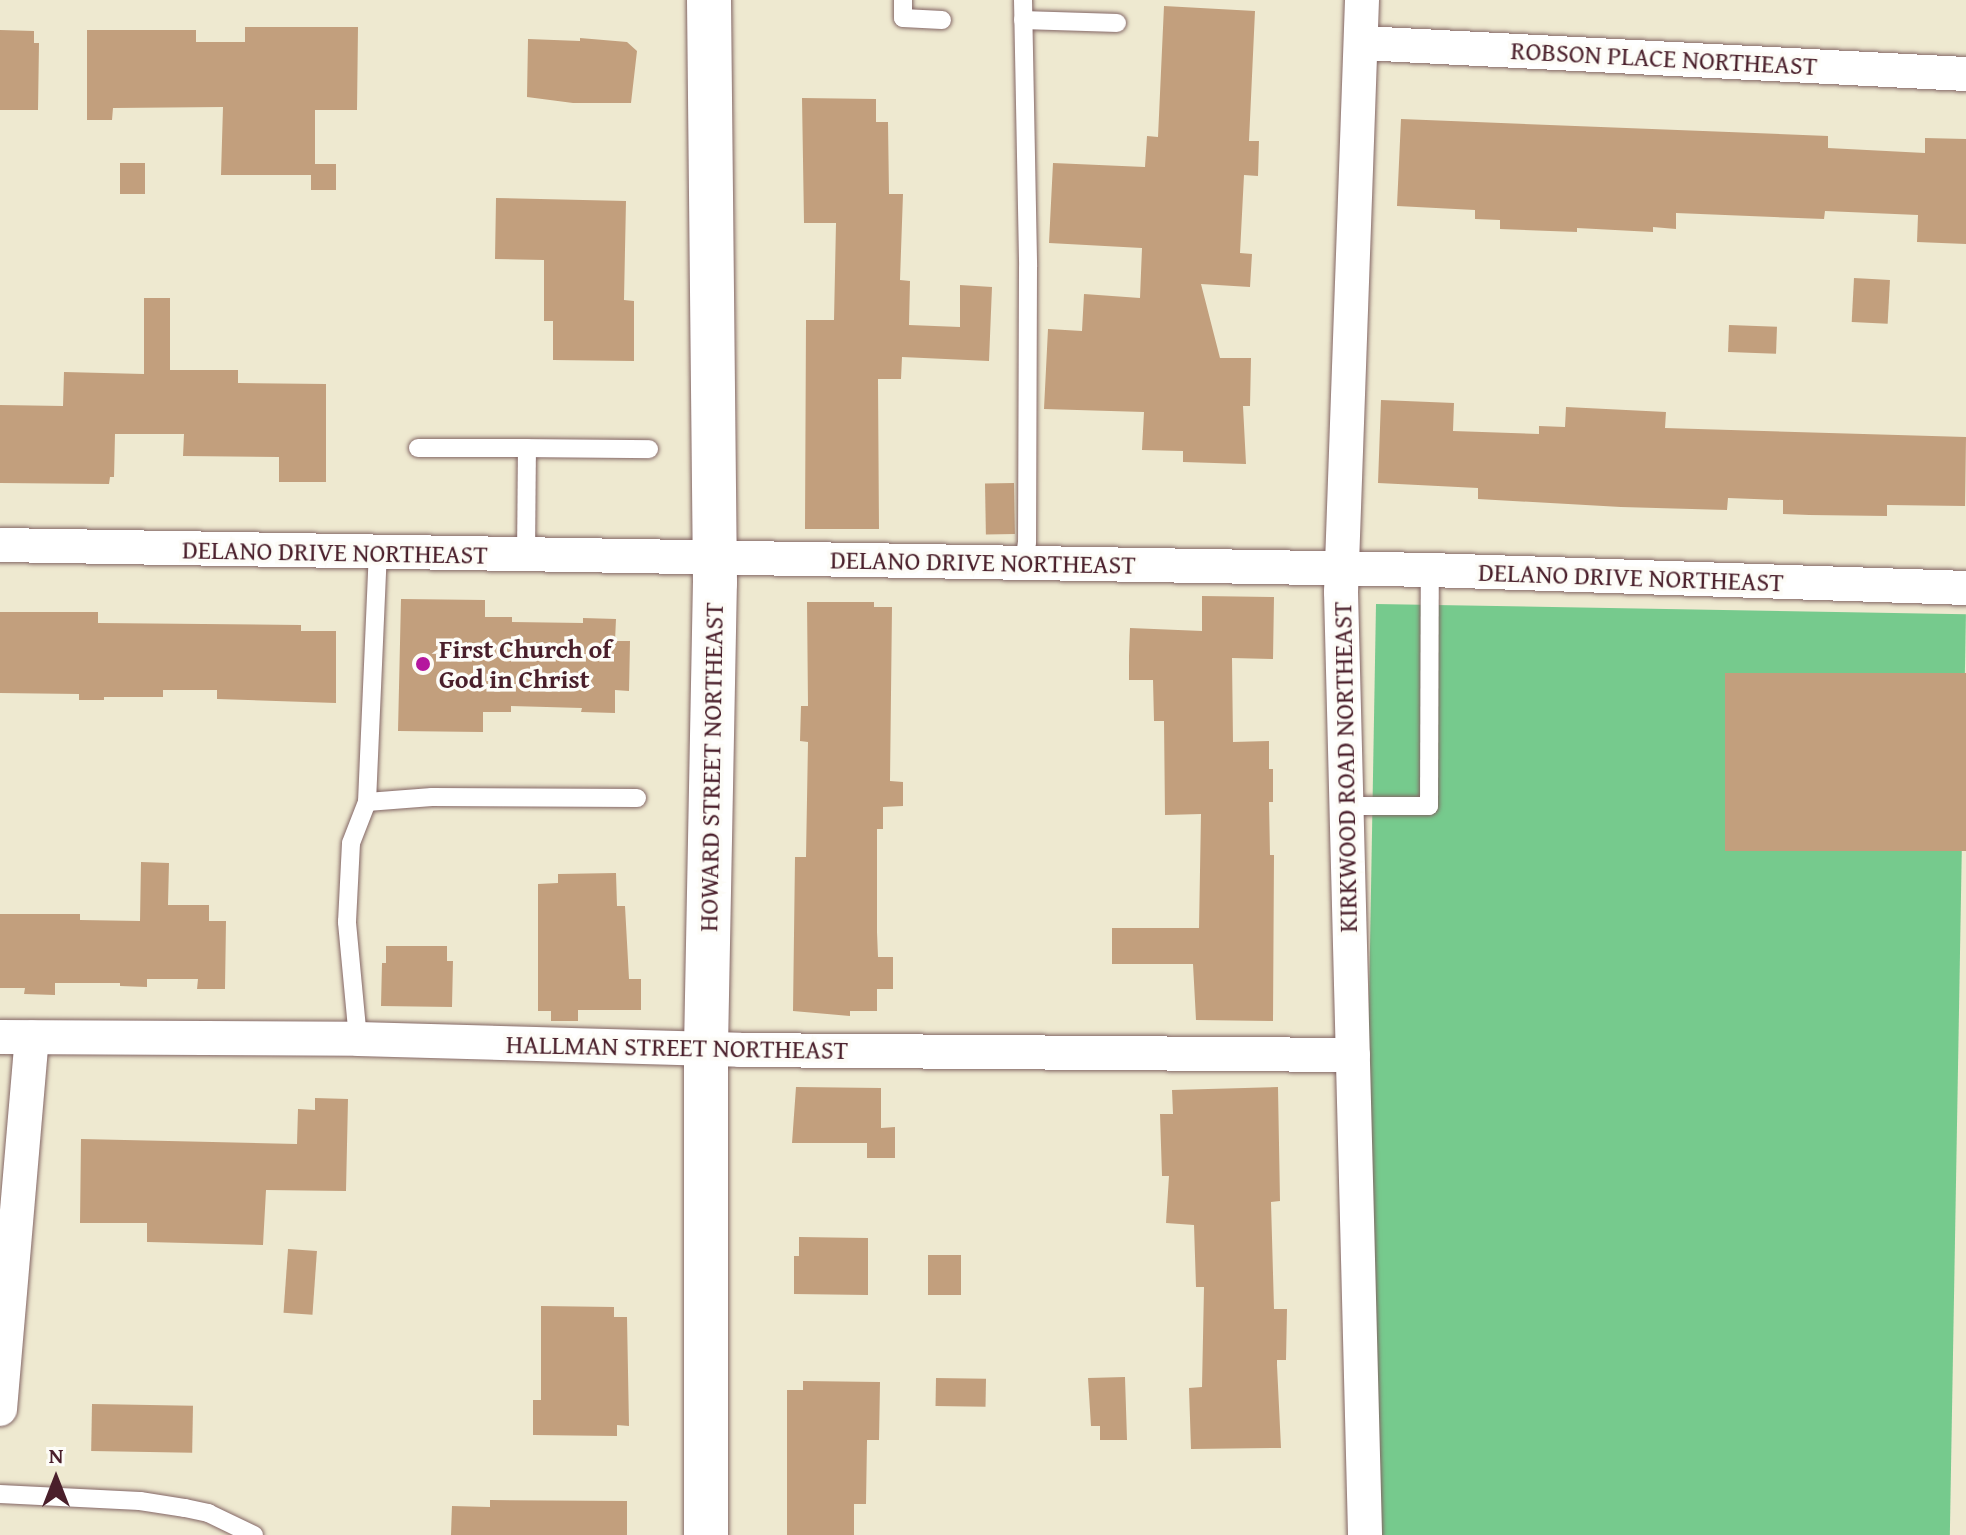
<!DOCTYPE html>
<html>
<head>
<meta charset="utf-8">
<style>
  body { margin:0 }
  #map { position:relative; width:1966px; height:1535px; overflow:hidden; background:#eee9d0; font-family:"Gentium Book Plus",serif }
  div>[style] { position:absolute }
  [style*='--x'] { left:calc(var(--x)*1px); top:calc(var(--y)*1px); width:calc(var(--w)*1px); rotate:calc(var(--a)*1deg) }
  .green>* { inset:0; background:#76ca8d; transform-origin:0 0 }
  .building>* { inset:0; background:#c29f7d; transform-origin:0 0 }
  .roads { filter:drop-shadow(0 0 2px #836665) drop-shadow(0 0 2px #836665) }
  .service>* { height:18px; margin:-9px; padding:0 9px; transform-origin:9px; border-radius:9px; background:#fff }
  .minor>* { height:34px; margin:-17px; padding:0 17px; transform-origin:17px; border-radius:17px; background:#fff }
  .tertiary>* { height:44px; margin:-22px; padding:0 22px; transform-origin:22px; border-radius:22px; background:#fff }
  .dots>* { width:22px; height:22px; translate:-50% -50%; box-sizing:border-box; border:4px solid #fdfcf7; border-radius:50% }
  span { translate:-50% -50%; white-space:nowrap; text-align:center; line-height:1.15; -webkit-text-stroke:7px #fdfcf7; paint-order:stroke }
  .street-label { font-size:26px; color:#4a1f2b }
  .poi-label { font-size:26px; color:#4a1f2b; font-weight:700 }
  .left { translate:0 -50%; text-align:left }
  .north { position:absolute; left:16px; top:1439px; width:80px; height:80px; -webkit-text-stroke:6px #fdfcf7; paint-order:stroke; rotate:0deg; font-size:22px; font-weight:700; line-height:32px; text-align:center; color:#4a1f2b }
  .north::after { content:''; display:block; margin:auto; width:28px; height:36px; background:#4a1f2b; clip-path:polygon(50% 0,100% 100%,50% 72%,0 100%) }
</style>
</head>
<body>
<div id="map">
  <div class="green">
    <i style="left:1376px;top:604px;width:590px;height:931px;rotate:1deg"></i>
  </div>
  <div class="building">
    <i style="clip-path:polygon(1164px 6px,1255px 11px,1249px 141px,1259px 141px,1258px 176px,1244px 175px,1240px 253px,1252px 254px,1250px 287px,1201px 284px,1220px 358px,1251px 358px,1250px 406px,1243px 406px,1246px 464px,1183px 462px,1183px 451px,1142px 450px,1144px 412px,1044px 409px,1048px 329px,1082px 331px,1084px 294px,1140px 298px,1142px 248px,1049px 243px,1053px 163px,1145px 167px,1147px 136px,1158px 137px)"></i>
    <i style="clip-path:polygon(245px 27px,358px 27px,357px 110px,315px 110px,315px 164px,336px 164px,336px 190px,311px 190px,311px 175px,221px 175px,223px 107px,113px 108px,112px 120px,87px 120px,87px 30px,196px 30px,196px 42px,245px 42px)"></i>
    <i style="clip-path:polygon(0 30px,34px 31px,34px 43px,39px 43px,38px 110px,0 110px)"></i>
    <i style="clip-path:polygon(580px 38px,627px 42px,637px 51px,631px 103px,573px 103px,527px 97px,528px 39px,580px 41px)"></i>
    <i style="clip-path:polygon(802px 98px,876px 99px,876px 122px,888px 122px,889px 194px,903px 194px,900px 280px,910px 281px,909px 325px,960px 327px,960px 285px,992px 287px,989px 361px,902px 357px,901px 379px,878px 379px,879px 529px,805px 529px,806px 320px,834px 320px,836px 223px,804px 223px)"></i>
    <i style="clip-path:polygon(1401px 119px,1828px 136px,1828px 148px,1925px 153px,1925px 138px,1966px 139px,1966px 244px,1917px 242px,1918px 215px,1825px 211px,1824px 219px,1676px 213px,1676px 229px,1653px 227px,1653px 232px,1577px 228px,1577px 232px,1500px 229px,1500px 220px,1475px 219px,1475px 210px,1397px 206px)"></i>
    <i style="left:120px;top:163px;width:25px;height:31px"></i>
    <i style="clip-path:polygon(496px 198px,626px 201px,624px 300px,634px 301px,634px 361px,553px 360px,553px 321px,544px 321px,544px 260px,495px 259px)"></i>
    <i style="left:1854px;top:278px;width:36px;height:44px;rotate:3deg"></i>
    <i style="clip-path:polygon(144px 298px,170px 298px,170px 370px,238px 370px,238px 383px,326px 384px,326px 482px,279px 482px,279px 457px,183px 456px,184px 434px,115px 434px,114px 477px,110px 477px,109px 484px,0 483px,0 405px,63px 406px,64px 372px,144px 374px)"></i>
    <i style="left:1729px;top:325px;width:48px;height:27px;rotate:2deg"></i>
    <i style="clip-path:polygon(1381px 400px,1454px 403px,1453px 431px,1539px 434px,1539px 426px,1565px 427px,1566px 407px,1666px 412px,1665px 428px,1966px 437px,1965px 506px,1887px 505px,1887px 516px,1809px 515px,1783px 514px,1783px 500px,1728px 498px,1727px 510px,1621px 507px,1478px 499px,1478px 488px,1378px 483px)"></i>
    <i style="left:1014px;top:483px;width:51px;height:29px;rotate:89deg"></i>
    <i style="clip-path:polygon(1202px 596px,1274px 597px,1273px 659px,1232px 658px,1233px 742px,1269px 741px,1269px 769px,1273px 769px,1273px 802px,1269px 802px,1270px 855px,1274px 855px,1273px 1021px,1196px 1020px,1193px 964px,1112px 964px,1112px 928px,1199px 928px,1201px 814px,1165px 815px,1164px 721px,1154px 721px,1153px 680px,1129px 680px,1129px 656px,1130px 628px,1202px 631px)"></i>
    <i style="clip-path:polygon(401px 599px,485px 600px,485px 617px,512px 617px,512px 622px,583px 623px,583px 618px,616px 619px,615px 641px,630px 641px,629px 691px,615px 690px,615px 713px,581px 712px,582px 708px,511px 706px,511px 712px,483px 712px,483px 732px,398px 731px)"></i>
    <i style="clip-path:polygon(807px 602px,874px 602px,874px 607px,892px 607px,890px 781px,903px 782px,903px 806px,883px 807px,883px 829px,877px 829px,877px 932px,878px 957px,893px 957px,893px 989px,877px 989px,877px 1011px,850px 1011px,850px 1016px,793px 1011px,795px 857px,806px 857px,808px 742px,800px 741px,801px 706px,808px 706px)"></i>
    <i style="clip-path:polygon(0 612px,98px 612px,98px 623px,301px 625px,301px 631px,336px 631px,336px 703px,217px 699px,217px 690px,163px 690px,163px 697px,104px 697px,104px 700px,79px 700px,79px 694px,0 693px)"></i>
    <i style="left:1966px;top:673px;width:178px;height:241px;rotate:90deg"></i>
    <i style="clip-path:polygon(141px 862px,169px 863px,168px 905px,209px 905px,209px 921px,226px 921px,225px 989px,197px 989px,198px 979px,147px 979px,147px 987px,120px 986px,120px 983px,55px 983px,55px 995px,24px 994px,25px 988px,0 988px,0 914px,80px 914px,80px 920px,140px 921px)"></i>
    <i style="clip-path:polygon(616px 873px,617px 906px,625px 906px,629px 979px,641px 979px,641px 1010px,578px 1010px,578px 1021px,551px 1021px,551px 1011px,538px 1011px,538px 884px,558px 883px,558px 874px)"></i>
    <i style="clip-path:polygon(386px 946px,447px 946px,447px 961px,453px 961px,452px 1007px,381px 1006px,382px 963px,386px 963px)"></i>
    <i style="clip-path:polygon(796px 1087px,881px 1088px,881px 1128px,895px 1127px,895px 1158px,867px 1158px,867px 1143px,792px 1143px)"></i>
    <i style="clip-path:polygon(1278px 1087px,1280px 1201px,1271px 1202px,1274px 1309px,1287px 1309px,1286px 1360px,1277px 1360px,1277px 1365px,1281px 1448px,1191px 1449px,1189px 1388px,1202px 1387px,1204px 1287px,1196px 1287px,1194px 1225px,1166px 1223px,1169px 1176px,1162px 1176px,1160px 1114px,1173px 1114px,1172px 1090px)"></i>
    <i style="clip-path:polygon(315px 1098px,348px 1099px,346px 1191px,266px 1190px,263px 1245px,147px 1242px,147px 1223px,80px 1223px,81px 1139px,297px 1144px,298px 1109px,315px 1110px)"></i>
    <i style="clip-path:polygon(799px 1237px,868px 1238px,868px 1295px,794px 1294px,794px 1256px,799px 1256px)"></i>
    <i style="left:288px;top:1249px;width:29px;height:64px;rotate:4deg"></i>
    <i style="left:928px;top:1255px;width:33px;height:40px"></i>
    <i style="clip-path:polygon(541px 1306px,614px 1307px,614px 1317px,627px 1317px,629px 1426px,617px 1425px,617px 1436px,533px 1435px,533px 1400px,541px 1400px)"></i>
    <i style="clip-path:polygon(1125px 1377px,1127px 1440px,1100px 1440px,1100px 1426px,1091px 1426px,1088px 1378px)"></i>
    <i style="left:936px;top:1378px;width:50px;height:28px;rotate:1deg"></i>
    <i style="clip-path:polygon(803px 1381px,880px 1382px,879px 1440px,867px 1440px,866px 1504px,854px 1504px,854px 1535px,787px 1535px,787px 1390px,803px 1390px)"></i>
    <i style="left:92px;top:1404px;width:101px;height:47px;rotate:1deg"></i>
    <i style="clip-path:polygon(490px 1500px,627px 1501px,627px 1535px,451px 1535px,452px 1506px,490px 1507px)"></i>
  </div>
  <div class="roads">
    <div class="service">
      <i style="--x:903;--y:0;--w:18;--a:90"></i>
      <i style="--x:903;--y:18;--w:39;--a:3"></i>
      <i style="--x:1023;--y:0;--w:267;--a:88.9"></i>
      <i style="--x:1028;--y:267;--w:275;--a:90.2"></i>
      <i style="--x:1027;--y:542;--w:22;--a:98"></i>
      <i style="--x:1023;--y:20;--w:94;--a:1.8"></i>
      <i style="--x:418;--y:448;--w:109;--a:0"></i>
      <i style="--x:526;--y:557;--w:109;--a:-89.5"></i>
      <i style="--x:527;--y:448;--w:122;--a:0.5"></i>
      <i style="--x:367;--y:802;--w:65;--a:-4.4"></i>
      <i style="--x:432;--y:797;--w:205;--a:0.3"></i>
      <i style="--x:1346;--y:806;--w:83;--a:0"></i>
      <i style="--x:1429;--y:806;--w:236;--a:-89.8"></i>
      <i style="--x:358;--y:1039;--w:118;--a:-95.4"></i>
      <i style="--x:347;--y:922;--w:79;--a:-87.1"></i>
      <i style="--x:351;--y:843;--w:44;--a:-68.7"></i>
      <i style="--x:367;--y:802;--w:249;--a:-87.5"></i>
      <i style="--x:0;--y:1494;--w:140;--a:2.9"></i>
      <i style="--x:140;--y:1501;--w:46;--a:8.8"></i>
      <i style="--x:185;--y:1508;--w:24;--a:12"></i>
      <i style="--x:208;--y:1513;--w:51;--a:25.6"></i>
    </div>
    <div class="minor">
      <i style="--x:1362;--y:0;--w:592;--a:92.03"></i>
      <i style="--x:1341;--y:592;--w:943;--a:88.54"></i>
      <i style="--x:1362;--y:43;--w:605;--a:2.94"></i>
      <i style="--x:0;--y:545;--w:1430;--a:1"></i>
      <i style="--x:1430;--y:570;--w:536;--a:1.92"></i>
      <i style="--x:0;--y:1037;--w:358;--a:0.3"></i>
      <i style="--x:358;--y:1039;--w:382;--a:1.6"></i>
      <i style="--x:740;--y:1050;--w:613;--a:0.47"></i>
      <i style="--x:0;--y:1409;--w:373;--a:-85.1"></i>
    </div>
    <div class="tertiary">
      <i style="--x:706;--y:1535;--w:487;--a:-90"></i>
      <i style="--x:706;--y:1048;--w:465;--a:-88.9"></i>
      <i style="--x:715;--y:583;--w:583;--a:-90.59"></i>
    </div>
  </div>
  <div class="dots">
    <i style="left:423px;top:664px;background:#b5179e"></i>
  </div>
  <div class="street-label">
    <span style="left:1664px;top:58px;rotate:3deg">ROBSON PLACE NORTHEAST</span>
    <span style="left:335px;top:552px;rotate:1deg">DELANO DRIVE NORTHEAST</span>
    <span style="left:983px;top:562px;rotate:1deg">DELANO DRIVE NORTHEAST</span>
    <span style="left:1631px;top:577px;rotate:2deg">DELANO DRIVE NORTHEAST</span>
    <span style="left:711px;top:767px;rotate:-89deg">HOWARD STREET NORTHEAST</span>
    <span style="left:1345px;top:767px;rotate:-91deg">KIRKWOOD ROAD NORTHEAST</span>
    <span style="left:677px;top:1047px;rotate:1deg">HALLMAN STREET NORTHEAST</span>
  </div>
  <div class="poi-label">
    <span class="left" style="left:439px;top:664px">First Church of<br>God in Christ</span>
  </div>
  <div class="north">N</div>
</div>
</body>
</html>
